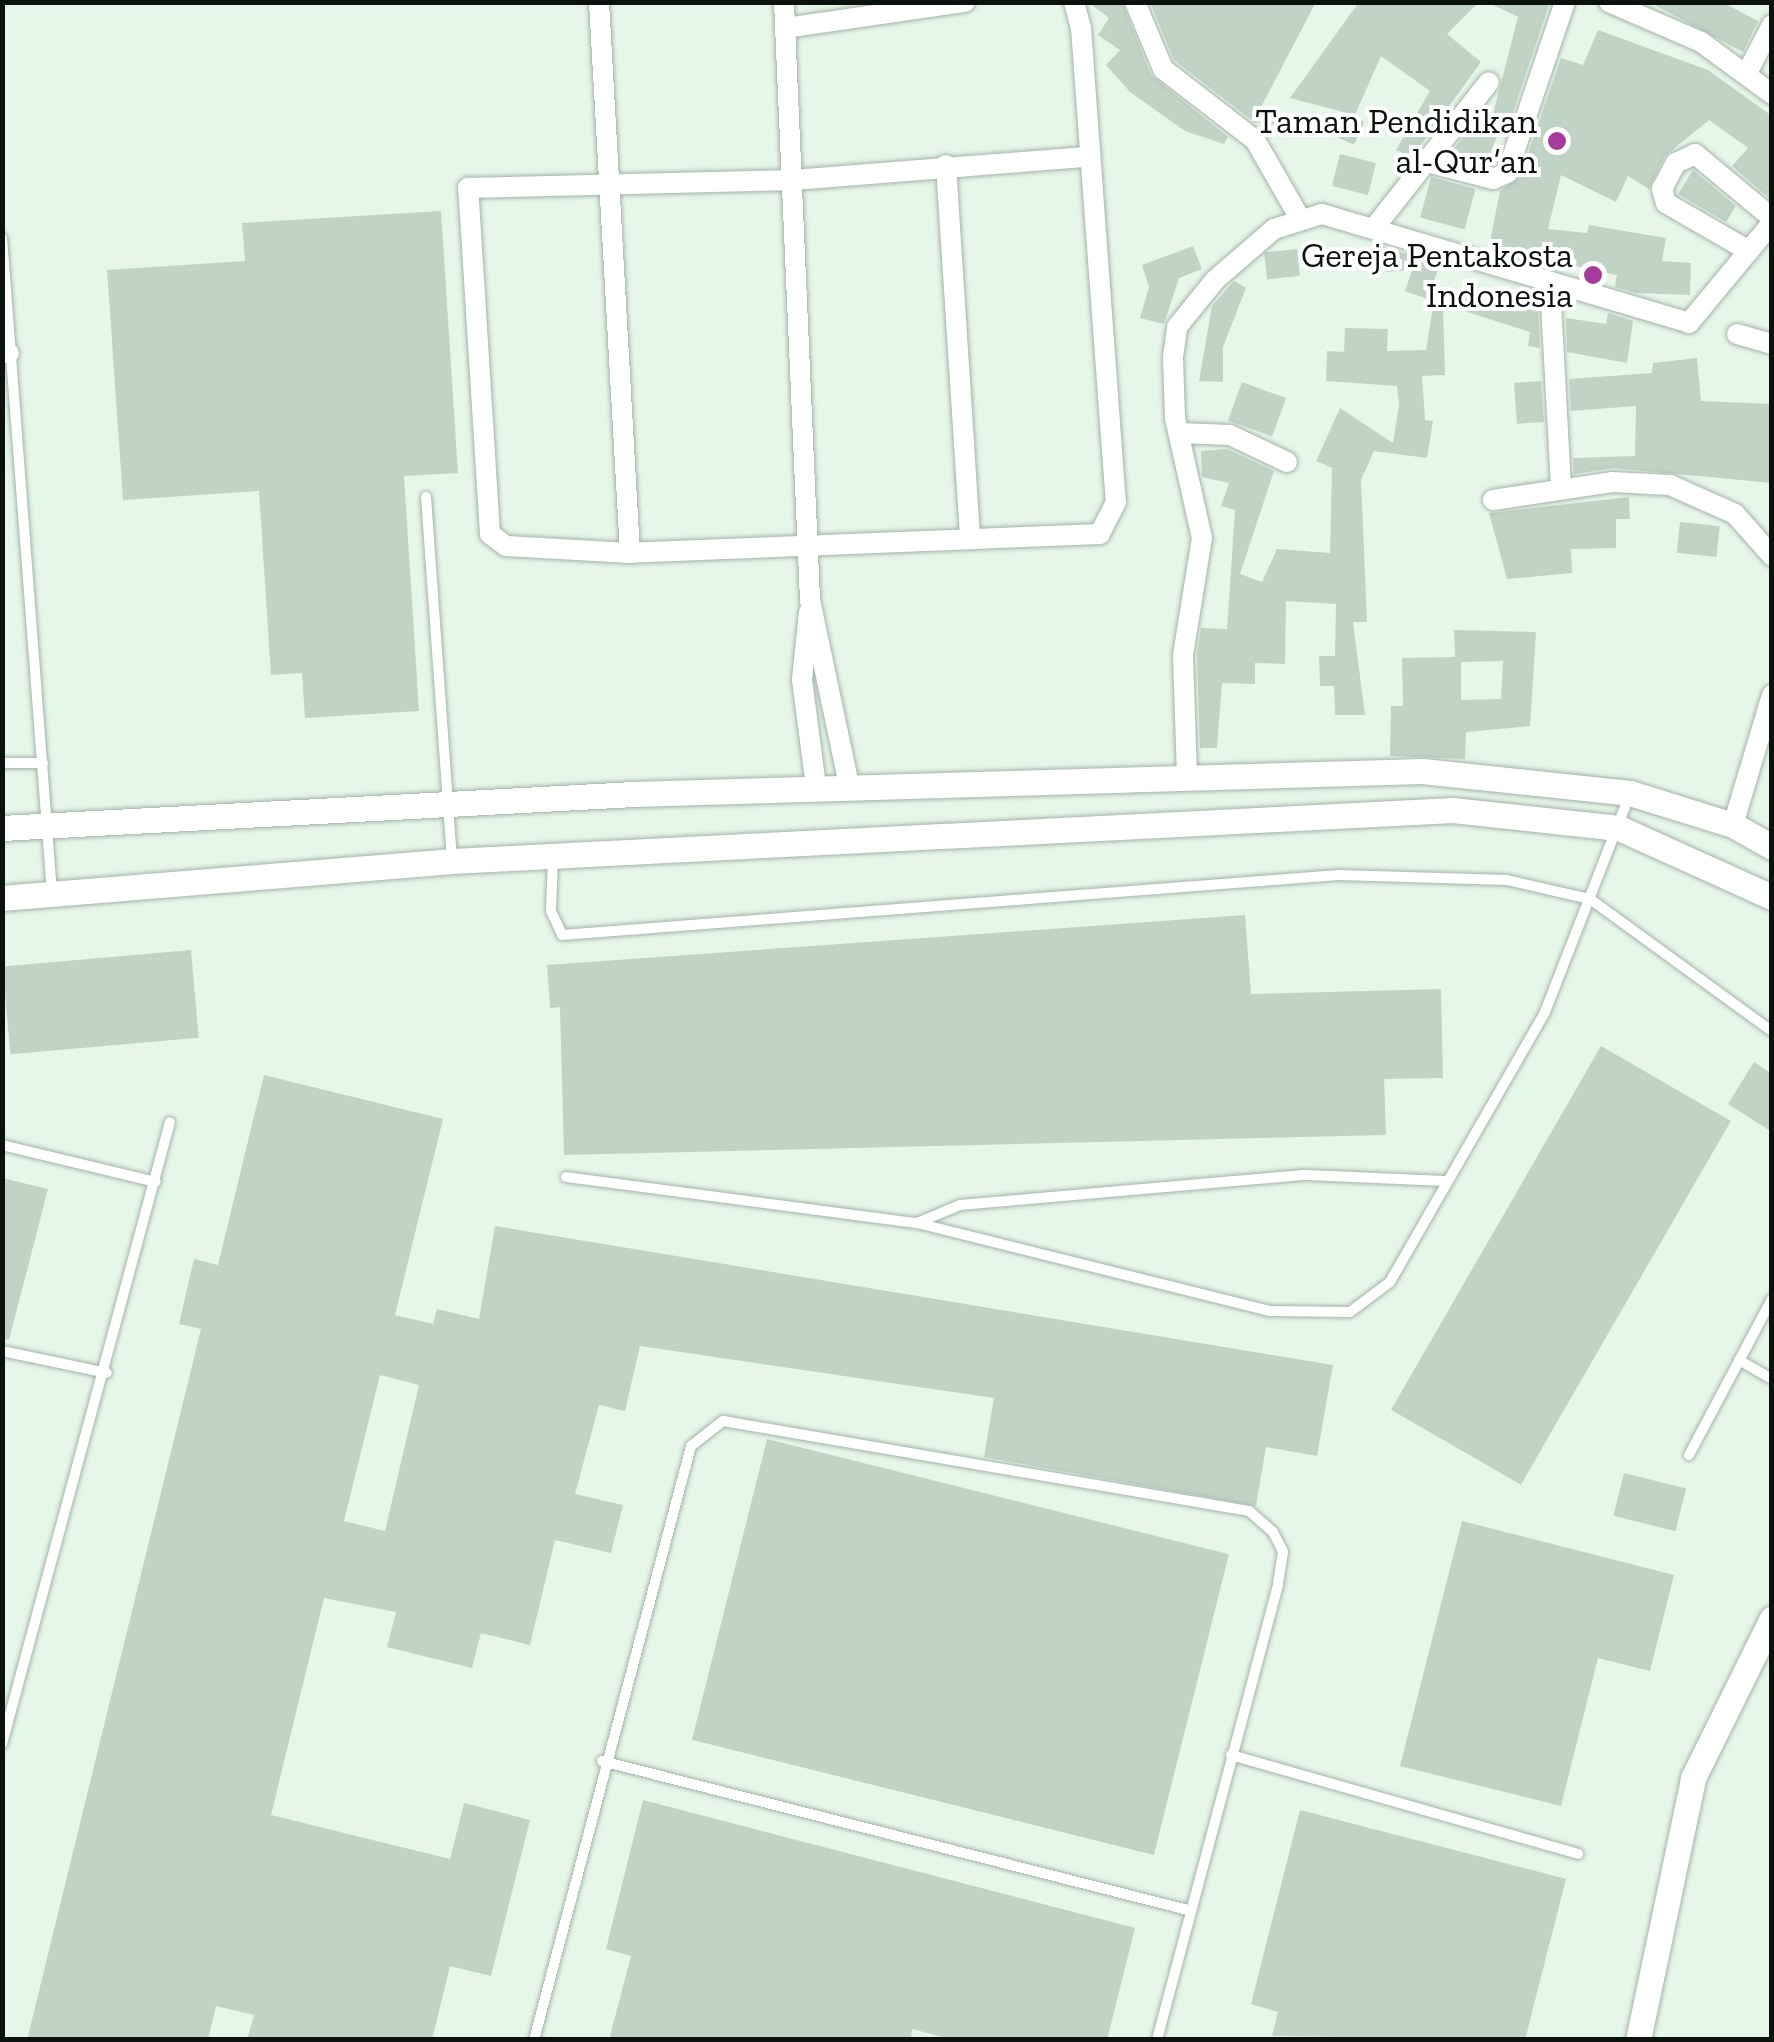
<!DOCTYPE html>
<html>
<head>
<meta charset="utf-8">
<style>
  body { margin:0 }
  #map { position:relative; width:1774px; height:2042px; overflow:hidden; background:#e6f7e9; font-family:"Zilla Slab",serif }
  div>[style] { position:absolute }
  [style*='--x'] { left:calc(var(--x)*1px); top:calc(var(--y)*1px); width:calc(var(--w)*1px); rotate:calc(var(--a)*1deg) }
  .building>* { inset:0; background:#c1d3c5; transform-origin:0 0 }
  .roads { filter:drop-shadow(0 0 2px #a3b4a7) drop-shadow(0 0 2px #a3b4a7) }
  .service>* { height:10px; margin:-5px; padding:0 5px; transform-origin:5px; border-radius:5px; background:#fff }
  .minor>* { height:20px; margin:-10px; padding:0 10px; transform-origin:10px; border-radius:10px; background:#fff }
  .tertiary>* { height:25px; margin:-12.5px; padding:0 12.5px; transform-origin:12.5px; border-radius:12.5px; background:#fff }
  .dots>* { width:28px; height:28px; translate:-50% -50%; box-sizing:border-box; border:5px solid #fff; border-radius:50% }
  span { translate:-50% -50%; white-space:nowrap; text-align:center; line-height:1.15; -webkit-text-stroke:8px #fff; paint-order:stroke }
  .poi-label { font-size:35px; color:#0b110c }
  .right { translate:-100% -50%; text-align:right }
  .frame { position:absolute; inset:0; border:5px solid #0b110c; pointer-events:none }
</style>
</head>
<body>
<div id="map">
  <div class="building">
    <i style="clip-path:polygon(1088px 2px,1122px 2px,1151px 75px,1228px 137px,1224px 144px,1185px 131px,1130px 92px,1106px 65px,1120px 50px,1098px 35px,1109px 18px)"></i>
    <i style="clip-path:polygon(1150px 2px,1316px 2px,1262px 105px,1298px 128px,1254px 122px,1174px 60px)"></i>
    <i style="clip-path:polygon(1359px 2px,1479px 2px,1447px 34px,1481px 62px,1412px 157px,1396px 150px,1430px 91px,1381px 56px,1355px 115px,1290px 98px)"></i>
    <i style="clip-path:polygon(1487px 2px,1550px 2px,1508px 127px,1491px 122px,1518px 17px)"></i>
    <i style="clip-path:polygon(1649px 2px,1722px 2px,1758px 21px,1743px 52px)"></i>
    <i style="clip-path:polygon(1598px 30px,1708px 70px,1772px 116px,1769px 198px,1732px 166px,1748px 148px,1709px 120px,1665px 156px,1649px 189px,1628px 176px,1616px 202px,1561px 175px,1548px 229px,1587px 233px,1589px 225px,1666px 238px,1662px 261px,1691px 263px,1690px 295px,1636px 293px,1615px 287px,1617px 275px,1489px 247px,1500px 191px,1520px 177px,1561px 58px,1583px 65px)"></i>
    <i style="left:1344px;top:113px;width:22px;height:25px;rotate:24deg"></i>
    <i style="clip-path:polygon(1478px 118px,1499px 132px,1486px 163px,1450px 154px)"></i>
    <i style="left:1340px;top:154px;width:37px;height:33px;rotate:14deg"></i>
    <i style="clip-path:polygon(1693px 170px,1736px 206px,1726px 222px,1678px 194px)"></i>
    <i style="left:1431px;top:177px;width:46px;height:42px;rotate:15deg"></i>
    <i style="clip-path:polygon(441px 211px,458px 473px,404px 476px,419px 711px,305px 718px,302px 673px,271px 675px,259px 491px,123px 500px,107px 270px,245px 261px,242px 223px)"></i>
    <i style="clip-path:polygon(1193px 246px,1202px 269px,1179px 278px,1164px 324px,1140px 318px,1149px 287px,1142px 265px)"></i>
    <i style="clip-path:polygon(1382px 246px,1407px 254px,1409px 270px,1386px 272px)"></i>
    <i style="left:1297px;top:249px;width:27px;height:33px;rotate:84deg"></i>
    <i style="left:1416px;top:259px;width:24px;height:34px;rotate:19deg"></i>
    <i style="clip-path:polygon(1234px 281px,1246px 288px,1223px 347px,1223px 382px,1199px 381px,1212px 306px)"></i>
    <i style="clip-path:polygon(1464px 297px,1538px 311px,1540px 348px,1528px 346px,1530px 332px,1461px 310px)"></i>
    <i style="clip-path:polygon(1433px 307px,1443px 308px,1445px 375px,1422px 376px,1425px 420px,1433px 421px,1427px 458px,1374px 451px,1361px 480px,1367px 622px,1353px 622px,1365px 715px,1335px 715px,1334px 686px,1320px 686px,1319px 656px,1335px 656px,1336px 604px,1286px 601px,1285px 664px,1255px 663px,1255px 684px,1222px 683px,1217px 748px,1200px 748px,1197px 655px,1201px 628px,1227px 629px,1235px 510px,1221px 506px,1229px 483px,1202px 477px,1201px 451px,1227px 449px,1274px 471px,1240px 574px,1262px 582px,1277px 549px,1330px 553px,1332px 468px,1316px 461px,1340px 408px,1393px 443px,1399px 405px,1397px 386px,1326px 381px,1327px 351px,1344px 352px,1345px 328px,1388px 329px,1387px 351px,1426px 350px)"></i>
    <i style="clip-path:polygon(1608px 313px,1633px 321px,1627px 363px,1567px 352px,1566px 318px,1606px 324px)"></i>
    <i style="clip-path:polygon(1697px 358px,1701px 401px,1772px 404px,1772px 483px,1613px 468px,1574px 474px,1573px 458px,1635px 456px,1636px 406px,1571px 411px,1569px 379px,1652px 373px,1653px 363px)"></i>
    <i style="left:1541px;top:381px;width:41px;height:27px;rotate:86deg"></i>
    <i style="left:1242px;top:382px;width:47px;height:41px;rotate:20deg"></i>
    <i style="clip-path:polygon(1629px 497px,1630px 519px,1616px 519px,1616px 548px,1571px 549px,1572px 573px,1507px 579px,1489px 513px)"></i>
    <i style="left:1680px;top:522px;width:40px;height:31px;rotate:6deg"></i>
    <i style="clip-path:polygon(evenodd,1454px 630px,1536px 632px,1530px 726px,1466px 732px,1465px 759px,1390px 756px,1391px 706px,1403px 706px,1402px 658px,1455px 657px,1454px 630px,1503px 661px,1501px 699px,1461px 700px,1461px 662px,1503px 661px)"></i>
    <i style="clip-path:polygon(1245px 915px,1251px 994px,1441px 989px,1443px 1078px,1384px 1079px,1386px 1135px,564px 1155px,560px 1007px,550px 1008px,547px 965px)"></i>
    <i style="left:191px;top:950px;width:88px;height:189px;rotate:85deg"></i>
    <i style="left:1601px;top:1046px;width:150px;height:420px;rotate:30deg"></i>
    <i style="clip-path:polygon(1754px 1062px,1772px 1074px,1772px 1132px,1728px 1104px)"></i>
    <i style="clip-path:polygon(evenodd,264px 1075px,443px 1119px,395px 1315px,433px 1324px,437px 1309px,479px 1319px,495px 1226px,1333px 1365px,1317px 1456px,1266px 1447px,1256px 1506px,984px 1457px,994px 1398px,640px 1346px,625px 1411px,599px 1405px,575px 1494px,623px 1505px,611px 1553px,555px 1540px,530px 1645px,481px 1633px,472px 1668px,387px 1647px,396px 1612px,324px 1598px,271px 1815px,450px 1859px,464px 1803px,530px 1820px,491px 1976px,450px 1966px,432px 2040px,247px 2040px,254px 2015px,216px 2006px,208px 2040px,27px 2040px,201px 1329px,179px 1324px,194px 1259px,218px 1265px,264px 1075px,380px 1375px,419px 1385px,385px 1531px,344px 1521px,380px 1375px)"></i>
    <i style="clip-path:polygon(2px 1178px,48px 1189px,9px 1340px,2px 1339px)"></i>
    <i style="left:767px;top:1439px;width:476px;height:310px;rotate:14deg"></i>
    <i style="left:1624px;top:1473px;width:64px;height:44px;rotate:14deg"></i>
    <i style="clip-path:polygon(1462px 1521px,1674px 1575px,1650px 1671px,1598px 1658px,1561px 1806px,1400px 1766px)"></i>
    <i style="clip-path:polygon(643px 1800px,1135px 1928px,1107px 2040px,953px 2040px,912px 2029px,911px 2040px,609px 2040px,631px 1956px,606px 1949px)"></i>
    <i style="clip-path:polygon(1300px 1810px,1566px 1879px,1525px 2040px,1272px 2036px,1278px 2012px,1251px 2004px)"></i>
  </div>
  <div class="roads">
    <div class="service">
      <i style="--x:2;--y:238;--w:658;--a:85.64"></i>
      <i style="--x:426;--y:497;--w:364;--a:85.9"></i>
      <i style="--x:2;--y:763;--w:41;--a:0"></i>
      <i style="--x:553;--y:858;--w:53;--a:92.2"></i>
      <i style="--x:551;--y:911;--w:26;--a:65"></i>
      <i style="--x:562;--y:935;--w:779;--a:-4.42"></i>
      <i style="--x:1339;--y:875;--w:168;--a:1.7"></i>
      <i style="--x:1507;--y:880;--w:85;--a:12.9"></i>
      <i style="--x:1590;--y:899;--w:225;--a:36"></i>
      <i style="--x:2;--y:1145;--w:158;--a:13.5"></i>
      <i style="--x:566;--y:1177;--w:354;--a:7.5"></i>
      <i style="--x:917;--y:1223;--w:365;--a:14"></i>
      <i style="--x:1271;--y:1311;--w:79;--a:0.7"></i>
      <i style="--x:1350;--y:1312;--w:50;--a:-36.9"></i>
      <i style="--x:1390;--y:1282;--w:311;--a:-60.1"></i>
      <i style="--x:1545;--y:1012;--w:234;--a:-68.7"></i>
      <i style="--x:917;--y:1223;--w:47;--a:-22.7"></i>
      <i style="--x:960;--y:1205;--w:347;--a:-5"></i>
      <i style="--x:1306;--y:1175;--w:140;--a:2.5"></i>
      <i style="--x:2;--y:1351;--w:107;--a:11.8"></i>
      <i style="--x:1739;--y:1360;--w:38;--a:30"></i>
      <i style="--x:1689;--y:1455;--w:177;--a:-62"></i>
      <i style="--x:2;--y:1744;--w:644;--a:-74.89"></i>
      <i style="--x:1231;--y:1755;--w:361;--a:15.9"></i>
      <i style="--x:602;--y:1761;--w:605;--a:14.27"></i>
      <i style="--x:534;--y:2040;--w:614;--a:-75.19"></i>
      <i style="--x:691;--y:1446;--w:41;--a:-38"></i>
      <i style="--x:723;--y:1421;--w:534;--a:9.71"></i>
      <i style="--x:1249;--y:1511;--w:32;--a:41"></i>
      <i style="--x:1273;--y:1532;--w:22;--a:63"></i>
      <i style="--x:1283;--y:1552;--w:33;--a:99"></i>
      <i style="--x:1278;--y:1585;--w:471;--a:104.9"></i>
    </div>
    <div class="minor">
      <i style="--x:599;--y:2;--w:552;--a:86.78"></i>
      <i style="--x:784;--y:2;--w:599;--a:87.51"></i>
      <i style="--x:810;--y:600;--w:193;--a:78.1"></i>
      <i style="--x:1074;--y:2;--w:27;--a:75"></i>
      <i style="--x:1081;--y:28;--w:475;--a:85.8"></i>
      <i style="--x:1116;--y:502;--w:36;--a:117"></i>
      <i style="--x:1100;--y:534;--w:470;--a:177.7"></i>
      <i style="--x:630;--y:553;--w:124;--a:-176.8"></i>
      <i style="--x:506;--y:546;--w:20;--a:-143"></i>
      <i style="--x:490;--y:534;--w:347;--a:-93.6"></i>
      <i style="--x:468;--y:188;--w:325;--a:-1.4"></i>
      <i style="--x:793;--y:180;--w:295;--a:-4.5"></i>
      <i style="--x:1135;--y:2;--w:73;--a:67.3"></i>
      <i style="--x:1163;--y:69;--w:116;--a:37.7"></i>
      <i style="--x:1255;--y:140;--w:86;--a:60.2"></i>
      <i style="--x:1609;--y:2;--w:100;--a:23.5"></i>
      <i style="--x:1701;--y:42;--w:88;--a:36.2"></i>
      <i style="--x:786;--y:28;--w:181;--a:-8.3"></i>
      <i style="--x:1747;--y:73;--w:54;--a:-62.5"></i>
      <i style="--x:1431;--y:163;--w:64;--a:14.5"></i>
      <i style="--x:1493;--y:179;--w:15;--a:-23"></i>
      <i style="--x:1507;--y:173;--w:181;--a:-71.3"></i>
      <i style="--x:946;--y:165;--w:371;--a:86.3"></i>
      <i style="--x:1378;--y:223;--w:179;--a:-51.8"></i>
      <i style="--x:1749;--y:251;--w:96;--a:-150"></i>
      <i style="--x:1666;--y:203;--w:15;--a:-106"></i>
      <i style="--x:1662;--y:189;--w:30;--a:-62"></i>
      <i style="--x:1676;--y:163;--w:21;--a:-25"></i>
      <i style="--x:1695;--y:154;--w:100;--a:39.7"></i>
      <i style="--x:1550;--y:284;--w:203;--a:86.9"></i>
      <i style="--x:1737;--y:334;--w:36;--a:16"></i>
      <i style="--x:2;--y:353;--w:7;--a:0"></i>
      <i style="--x:1180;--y:433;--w:50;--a:2.3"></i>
      <i style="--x:1230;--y:435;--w:63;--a:25.3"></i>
      <i style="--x:1493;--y:500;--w:120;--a:-8.6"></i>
      <i style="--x:1612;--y:482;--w:58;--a:3"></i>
      <i style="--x:1670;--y:485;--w:71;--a:24"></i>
      <i style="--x:1735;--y:514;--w:56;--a:48.6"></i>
      <i style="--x:809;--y:612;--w:68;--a:95.9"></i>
      <i style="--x:802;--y:680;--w:108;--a:82.5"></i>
      <i style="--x:1187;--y:776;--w:121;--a:-91.9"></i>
      <i style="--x:1183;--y:655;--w:119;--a:-80.8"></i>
      <i style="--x:1202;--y:538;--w:123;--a:-102.7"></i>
      <i style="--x:1175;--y:418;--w:61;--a:-91.9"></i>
      <i style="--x:1173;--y:357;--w:30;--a:-82"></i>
      <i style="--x:1177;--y:327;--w:60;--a:-51"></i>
      <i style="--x:1215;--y:280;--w:78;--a:-40.8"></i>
      <i style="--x:1274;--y:229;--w:50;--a:-17.4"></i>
      <i style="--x:1322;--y:214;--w:383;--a:16.5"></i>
      <i style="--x:1689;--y:323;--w:130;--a:-50.3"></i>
      <i style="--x:1733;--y:825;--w:136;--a:-73.3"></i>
    </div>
    <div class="tertiary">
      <i style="--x:2;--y:828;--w:632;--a:-3.08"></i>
      <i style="--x:633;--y:794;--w:789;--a:-1.67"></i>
      <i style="--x:1422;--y:771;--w:209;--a:6"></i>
      <i style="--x:1630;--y:793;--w:108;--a:17.3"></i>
      <i style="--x:1733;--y:825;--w:45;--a:29.4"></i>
      <i style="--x:2;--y:898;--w:452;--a:-4.7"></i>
      <i style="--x:452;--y:861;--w:1002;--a:-2.92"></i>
      <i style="--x:1453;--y:810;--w:167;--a:6.2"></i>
      <i style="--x:1619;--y:828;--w:168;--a:24.3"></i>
      <i style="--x:1638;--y:2040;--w:268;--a:-78.1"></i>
      <i style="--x:1693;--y:1778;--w:178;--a:-63.7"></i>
    </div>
  </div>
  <div class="dots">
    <i style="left:1557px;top:141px;background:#a73b9b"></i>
    <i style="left:1593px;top:275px;background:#a73b9b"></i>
  </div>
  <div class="poi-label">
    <span class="right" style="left:1537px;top:141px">Taman Pendidikan<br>al-Qur’an</span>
    <span class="right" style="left:1573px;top:275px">Gereja Pentakosta<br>Indonesia</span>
  </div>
  <div class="frame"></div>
</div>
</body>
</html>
